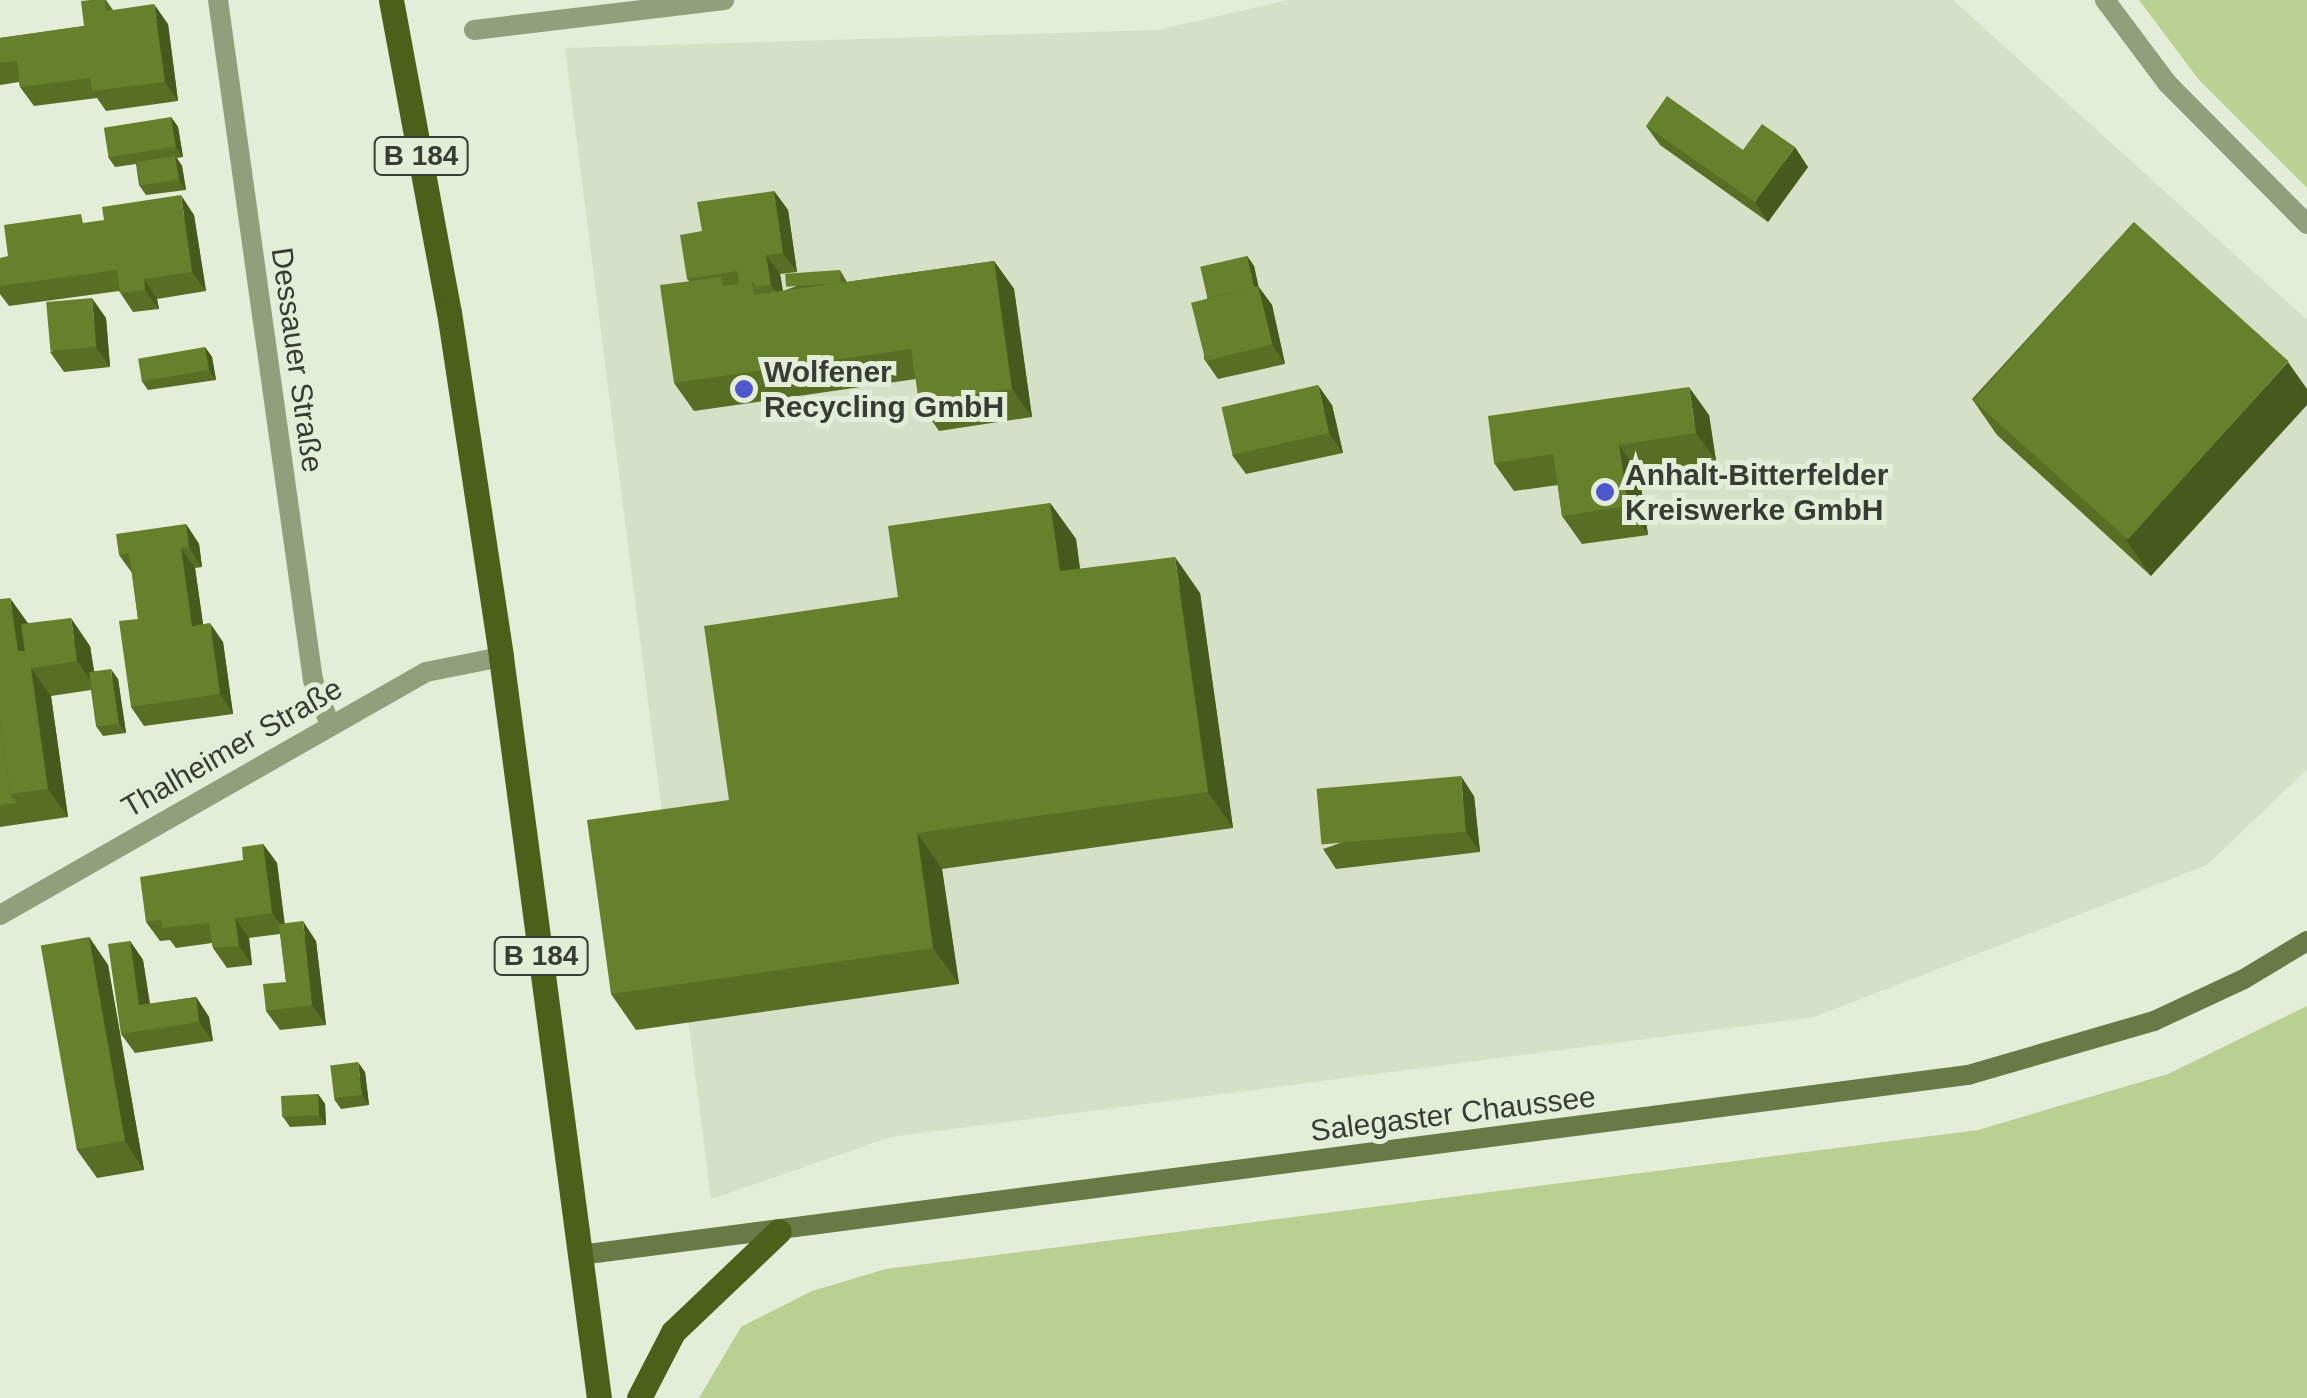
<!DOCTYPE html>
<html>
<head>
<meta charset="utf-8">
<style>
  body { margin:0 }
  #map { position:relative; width:2307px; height:1398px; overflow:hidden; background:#e4edd8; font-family:Helvetica,sans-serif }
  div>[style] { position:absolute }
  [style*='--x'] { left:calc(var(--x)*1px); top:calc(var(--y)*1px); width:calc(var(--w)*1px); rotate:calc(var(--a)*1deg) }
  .built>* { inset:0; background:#d5e0c6 }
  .green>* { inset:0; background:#bad093 }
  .street>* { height:20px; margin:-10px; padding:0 10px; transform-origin:10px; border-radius:10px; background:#929f7c }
  .secondary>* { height:20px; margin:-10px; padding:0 10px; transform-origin:10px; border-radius:10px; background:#687b46 }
  .primary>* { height:25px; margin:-12.5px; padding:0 12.5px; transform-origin:12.5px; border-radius:12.5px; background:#4c601a }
  .wall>* { inset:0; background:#586e25 }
  .shaded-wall>* { inset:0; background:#475a1e }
  .building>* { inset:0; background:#66802b; transform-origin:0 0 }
  .dots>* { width:28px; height:28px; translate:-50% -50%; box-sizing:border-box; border:5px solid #e4edd8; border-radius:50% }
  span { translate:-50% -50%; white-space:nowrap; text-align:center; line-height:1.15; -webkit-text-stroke:10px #e4edd8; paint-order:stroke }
  .shield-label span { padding:2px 8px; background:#e4edd8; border:2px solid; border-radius:8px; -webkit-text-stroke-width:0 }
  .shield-label { font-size:28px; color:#393c34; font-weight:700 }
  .street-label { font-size:30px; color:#393c34 }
  .poi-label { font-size:30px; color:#393c34; font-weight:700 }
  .left { translate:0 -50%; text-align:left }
</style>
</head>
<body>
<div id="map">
  <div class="built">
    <i style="clip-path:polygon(1288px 0,1953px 0,2307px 320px,2307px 769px,2207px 865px,1814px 1017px,891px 1137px,711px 1199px,565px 48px,1157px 30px)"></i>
  </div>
  <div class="green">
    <i style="clip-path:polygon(2139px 0,2307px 0,2307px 188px,2199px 80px)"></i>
    <i style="clip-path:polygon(2307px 1006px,2307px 1398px,699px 1398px,741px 1327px,812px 1291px,886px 1269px,1978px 1130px,2168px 1074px)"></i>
  </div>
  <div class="street">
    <i style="--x:218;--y:0;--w:687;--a:82.05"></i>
    <i style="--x:313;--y:680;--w:48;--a:69.3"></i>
    <i style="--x:2105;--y:0;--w:104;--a:53.2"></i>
    <i style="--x:2167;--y:83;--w:199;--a:45.2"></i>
    <i style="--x:474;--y:30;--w:252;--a:-6.8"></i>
    <i style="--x:0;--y:915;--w:490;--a:-29.7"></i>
    <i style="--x:426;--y:672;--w:76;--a:-11.3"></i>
  </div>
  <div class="secondary">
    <i style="--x:580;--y:1255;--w:1400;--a:-7.39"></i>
    <i style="--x:1968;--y:1075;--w:194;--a:-16.2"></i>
    <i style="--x:2154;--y:1021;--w:99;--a:-25"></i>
    <i style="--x:2244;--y:979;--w:74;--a:-31.1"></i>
  </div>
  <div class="primary">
    <i style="--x:391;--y:0;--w:317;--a:79.5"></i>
    <i style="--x:449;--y:312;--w:349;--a:81.4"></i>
    <i style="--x:501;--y:657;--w:747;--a:82.47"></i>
    <i style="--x:639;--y:1398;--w:74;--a:-62.7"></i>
    <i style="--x:673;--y:1332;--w:146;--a:-43.6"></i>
  </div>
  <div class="wall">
    <i style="clip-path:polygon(91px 0,106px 0,113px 10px,168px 24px,178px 101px,106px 111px,97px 98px,34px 106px,20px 87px,19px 82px,0 85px,0 38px,84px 26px)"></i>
    <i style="clip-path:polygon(171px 117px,178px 127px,183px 157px,177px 158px,182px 166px,186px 190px,146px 195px,139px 185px,136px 164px,115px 167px,108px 157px)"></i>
    <i style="clip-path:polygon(1646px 126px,1743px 150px,1808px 167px,1768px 222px,1660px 145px)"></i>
    <i style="clip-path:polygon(774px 191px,788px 210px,797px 272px,780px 274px,783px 291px,840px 270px,847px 282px,994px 261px,1014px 289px,1032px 417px,939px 431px,919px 402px,916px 379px,694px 411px,674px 383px,689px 281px,687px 279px,702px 231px)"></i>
    <i style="clip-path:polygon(194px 215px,206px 291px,157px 299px,159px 309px,133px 312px,119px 291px,9px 306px,0 294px,0 286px,8px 256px,87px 223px)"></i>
    <i style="clip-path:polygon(2134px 222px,2151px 576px,1997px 435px,1972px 399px)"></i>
    <i style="clip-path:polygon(1247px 256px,1254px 266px,1258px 286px,1272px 305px,1285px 364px,1218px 379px,1204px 359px,1207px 298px)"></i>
    <i style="clip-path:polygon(106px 318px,110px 367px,64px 372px,50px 352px)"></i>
    <i style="clip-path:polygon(205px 347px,212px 357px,216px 380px,148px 390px,141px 380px)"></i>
    <i style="clip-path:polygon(1332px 405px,1343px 453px,1246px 474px,1232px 455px)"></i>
    <i style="clip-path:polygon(1709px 415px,1716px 461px,1639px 473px,1648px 535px,1582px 544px,1562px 516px,1558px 485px,1514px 491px,1494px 463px)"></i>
    <i style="clip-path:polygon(1050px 503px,1076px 539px,1080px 569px,1200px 593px,1233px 828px,942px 869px,959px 984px,636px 1030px,611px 994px,729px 800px,898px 597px)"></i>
    <i style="clip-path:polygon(186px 524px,199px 544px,202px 567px,195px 568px,203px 624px,223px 642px,233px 714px,144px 726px,131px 707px,138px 619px,132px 573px,119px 555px)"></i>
    <i style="clip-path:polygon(0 599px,28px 623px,90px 646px,94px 671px,118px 679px,126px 733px,103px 736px,96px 726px,91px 690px,51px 696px,68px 817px,0 827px)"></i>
    <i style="clip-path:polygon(1474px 796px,1480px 852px,1336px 869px,1323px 849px)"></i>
    <i style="clip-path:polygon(263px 844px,277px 863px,284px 923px,316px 941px,326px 1025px,280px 1030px,266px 1011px,286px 982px,280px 934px,249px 938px,252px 965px,227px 968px,213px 948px,212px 943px,176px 948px,170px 940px,160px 941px,146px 922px,243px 860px)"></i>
    <i style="clip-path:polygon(89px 937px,108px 965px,144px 1170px,97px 1178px,77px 1150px)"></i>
    <i style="clip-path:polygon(130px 941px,143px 960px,150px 1004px,196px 997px,209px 1017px,213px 1041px,135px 1053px,121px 1034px)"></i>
    <i style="clip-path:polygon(365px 1072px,369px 1105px,341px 1109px,334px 1099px)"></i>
    <i style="clip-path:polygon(318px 1094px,325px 1104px,326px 1125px,290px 1127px,283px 1117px)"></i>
  </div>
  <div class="shaded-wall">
    <i style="clip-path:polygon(154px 4px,168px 24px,178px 101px,165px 82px)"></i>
    <i style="clip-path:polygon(171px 117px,178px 127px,183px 157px,176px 147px)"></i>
    <i style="clip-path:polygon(1795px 147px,1808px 167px,1768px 222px,1755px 202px)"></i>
    <i style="clip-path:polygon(175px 156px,182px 166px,186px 190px,179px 180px)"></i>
    <i style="clip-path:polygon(774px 191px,788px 210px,797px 272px,783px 253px)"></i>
    <i style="clip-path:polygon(181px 195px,194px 215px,206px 291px,192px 272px)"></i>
    <i style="clip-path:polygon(766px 255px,780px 274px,785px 304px,771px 285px)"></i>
    <i style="clip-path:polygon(1247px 256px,1254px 266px,1262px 302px,1255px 292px)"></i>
    <i style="clip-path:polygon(994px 261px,1014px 289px,1032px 417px,1012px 389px)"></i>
    <i style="clip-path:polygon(144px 279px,157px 299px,159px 309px,145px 290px)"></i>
    <i style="clip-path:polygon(1258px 286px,1272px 305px,1285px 364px,1272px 344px)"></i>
    <i style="clip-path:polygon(92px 298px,106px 318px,110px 367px,96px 347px)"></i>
    <i style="clip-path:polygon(205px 347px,212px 357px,216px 380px,209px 370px)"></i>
    <i style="clip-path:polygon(2288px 362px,2307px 389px,2307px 405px,2151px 576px,2126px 540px)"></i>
    <i style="clip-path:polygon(1318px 385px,1332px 405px,1343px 453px,1329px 433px)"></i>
    <i style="clip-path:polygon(1689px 387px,1709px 415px,1716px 461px,1696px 433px)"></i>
    <i style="clip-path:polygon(1619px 445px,1639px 473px,1648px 535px,1628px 506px)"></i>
    <i style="clip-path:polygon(1050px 503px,1076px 539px,1085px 607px,1060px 571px)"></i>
    <i style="clip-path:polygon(186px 524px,199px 544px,202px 567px,189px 547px)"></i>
    <i style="clip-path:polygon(181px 548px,195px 568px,206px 645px,192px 626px)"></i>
    <i style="clip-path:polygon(1175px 557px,1200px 593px,1233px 828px,1208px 792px)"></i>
    <i style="clip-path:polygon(10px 598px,30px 626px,31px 668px,51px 696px,68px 817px,48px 789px,18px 651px)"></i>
    <i style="clip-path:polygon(71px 618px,90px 646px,97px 690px,77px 661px)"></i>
    <i style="clip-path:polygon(210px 623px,223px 642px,233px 714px,220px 694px)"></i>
    <i style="clip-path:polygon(111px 669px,118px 679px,126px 733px,119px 723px)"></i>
    <i style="clip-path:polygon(1461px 776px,1474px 796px,1480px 852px,1466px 832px)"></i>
    <i style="clip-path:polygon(917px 833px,942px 869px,959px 984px,933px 948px)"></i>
    <i style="clip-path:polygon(263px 844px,277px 863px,286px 933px,272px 913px)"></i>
    <i style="clip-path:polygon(235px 918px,249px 938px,252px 965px,239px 946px)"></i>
    <i style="clip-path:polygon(303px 921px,316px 941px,326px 1025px,312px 1005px)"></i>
    <i style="clip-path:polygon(89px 937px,108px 965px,144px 1170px,125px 1141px)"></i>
    <i style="clip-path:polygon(130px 941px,143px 960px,153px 1025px,139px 1005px)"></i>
    <i style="clip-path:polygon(196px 997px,209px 1017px,213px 1041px,199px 1022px)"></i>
    <i style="clip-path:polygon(358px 1062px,365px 1072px,369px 1105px,362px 1095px)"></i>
    <i style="clip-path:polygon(318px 1094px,325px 1104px,326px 1125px,319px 1115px)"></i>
  </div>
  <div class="building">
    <i style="clip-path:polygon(91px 0,105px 0,106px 11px,154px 4px,165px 82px,92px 91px,90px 78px,20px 87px,17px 61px,0 63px,0 38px,84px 26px,81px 1px)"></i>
    <i style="clip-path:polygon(1667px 96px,1743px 150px,1762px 124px,1795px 147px,1755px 202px,1646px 126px)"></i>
    <i style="left:171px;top:117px;width:30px;height:68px;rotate:81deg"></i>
    <i style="left:175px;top:156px;width:24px;height:39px;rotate:81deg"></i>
    <i style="clip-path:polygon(774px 191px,783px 253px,766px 255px,771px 285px,756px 287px,752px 282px,739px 284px,737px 271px,687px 279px,680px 235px,702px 231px,697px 202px)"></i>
    <i style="clip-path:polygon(181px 195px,192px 272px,144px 279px,145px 290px,120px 293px,117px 270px,0 286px,0 258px,8px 256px,4px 225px,81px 214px,83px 223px,104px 220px,102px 207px)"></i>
    <i style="left:2134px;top:222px;width:208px;height:240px;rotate:42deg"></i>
    <i style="left:1247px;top:256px;width:32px;height:48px;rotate:77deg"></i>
    <i style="clip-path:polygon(994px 261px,1012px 389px,919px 402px,911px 349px,674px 383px,660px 285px,721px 277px,723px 286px,752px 282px,754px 295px)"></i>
    <i style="left:840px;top:270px;width:13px;height:55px;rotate:86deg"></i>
    <i style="left:1258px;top:286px;width:60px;height:69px;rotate:76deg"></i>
    <i style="left:92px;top:298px;width:49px;height:46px;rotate:85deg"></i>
    <i style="left:205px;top:347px;width:23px;height:68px;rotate:80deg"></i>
    <i style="left:1318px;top:385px;width:49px;height:99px;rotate:77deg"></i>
    <i style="clip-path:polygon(1689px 387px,1696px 433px,1619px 445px,1628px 506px,1562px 516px,1553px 454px,1494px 463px,1488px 416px)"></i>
    <i style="clip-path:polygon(1050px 503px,1060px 571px,1175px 557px,1208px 792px,917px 833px,933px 948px,611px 994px,587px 820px,729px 800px,704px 626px,898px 597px,888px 526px)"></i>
    <i style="clip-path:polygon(186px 524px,189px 547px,181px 548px,192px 626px,210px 623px,220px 694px,131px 707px,119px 621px,138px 619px,129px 553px,119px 555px,116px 534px)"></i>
    <i style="clip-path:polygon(10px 598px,18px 651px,25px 651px,21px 624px,71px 618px,77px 661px,31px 668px,48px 789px,10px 794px,0 719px,0 599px)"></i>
    <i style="left:111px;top:669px;width:55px;height:22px;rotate:82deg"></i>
    <i style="clip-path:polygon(0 719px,10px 794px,17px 803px,0 805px)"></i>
    <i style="left:1461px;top:776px;width:56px;height:145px;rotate:85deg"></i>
    <i style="clip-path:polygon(263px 844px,272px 913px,235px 918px,239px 946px,213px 948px,209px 923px,162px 928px,161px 920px,146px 922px,140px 877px,243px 860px,242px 847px)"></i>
    <i style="clip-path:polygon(303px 921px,312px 1005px,266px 1011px,263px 984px,286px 982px,279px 924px)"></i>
    <i style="left:89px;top:937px;width:207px;height:49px;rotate:80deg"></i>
    <i style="clip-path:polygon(130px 941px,139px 1005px,196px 997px,199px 1022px,121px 1034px,108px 944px)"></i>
    <i style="left:358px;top:1062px;width:33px;height:28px;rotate:83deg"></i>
    <i style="left:318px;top:1094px;width:21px;height:37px;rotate:87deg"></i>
  </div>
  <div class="dots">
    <i style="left:744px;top:389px;background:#4e58ce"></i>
    <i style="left:1605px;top:492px;background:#4e58ce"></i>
  </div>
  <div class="shield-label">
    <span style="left:421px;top:156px">B 184</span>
    <span style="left:541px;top:956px">B 184</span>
  </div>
  <div class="street-label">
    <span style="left:297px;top:360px;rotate:82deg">Dessauer Straße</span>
    <span style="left:232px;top:748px;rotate:-30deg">Thalheimer Straße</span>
    <span style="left:1453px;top:1114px;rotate:-7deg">Salegaster Chaussee</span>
  </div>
  <div class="poi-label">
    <span class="left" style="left:764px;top:389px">Wolfener<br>Recycling GmbH</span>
    <span class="left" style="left:1625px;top:492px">Anhalt-Bitterfelder<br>Kreiswerke GmbH</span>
  </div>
</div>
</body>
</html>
